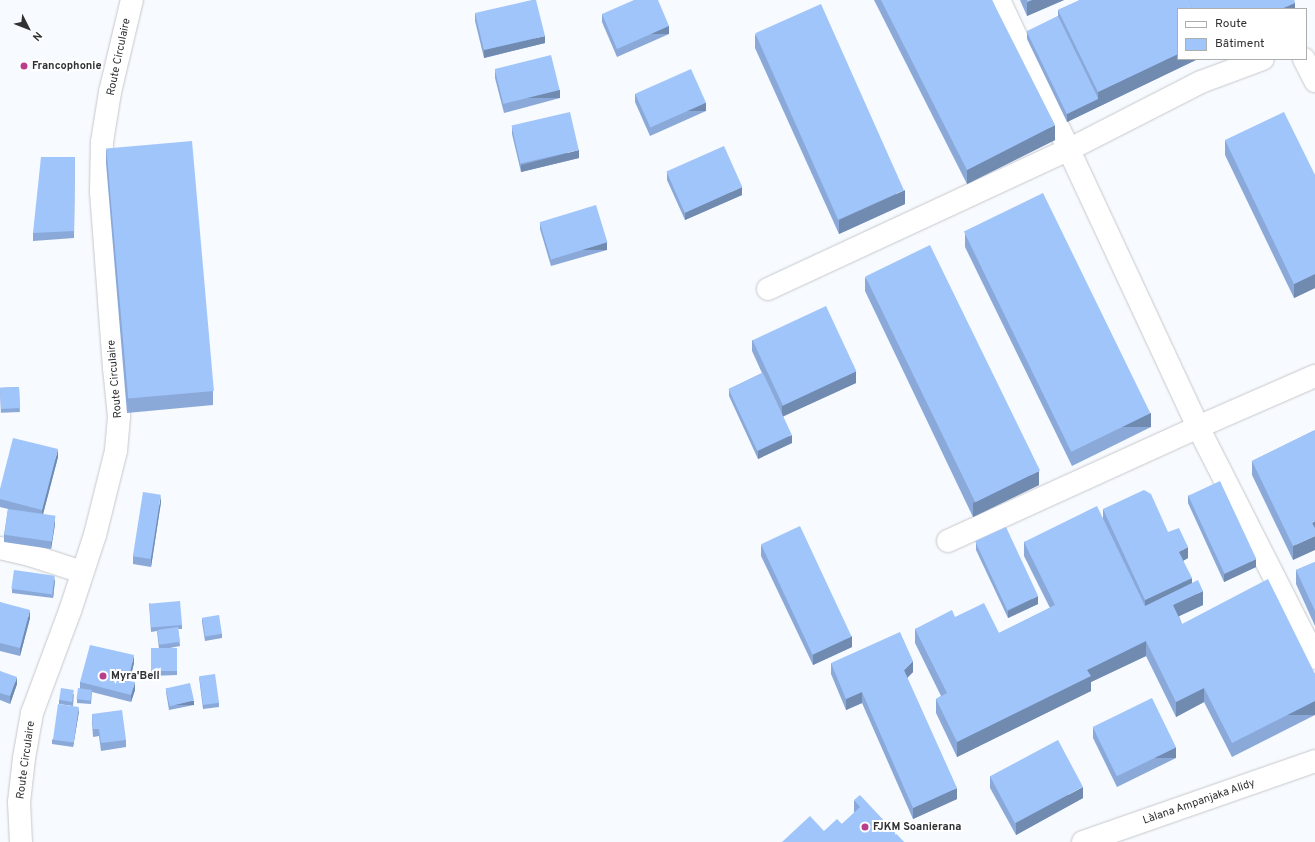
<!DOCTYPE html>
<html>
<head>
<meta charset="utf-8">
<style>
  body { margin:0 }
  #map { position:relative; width:1315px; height:842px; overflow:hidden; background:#f7fafe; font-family:Overpass,sans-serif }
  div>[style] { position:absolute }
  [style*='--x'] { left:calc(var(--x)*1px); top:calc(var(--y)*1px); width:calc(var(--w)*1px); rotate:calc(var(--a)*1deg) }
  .roads { filter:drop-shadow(0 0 1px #c6c8cc) drop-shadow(0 0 1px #c6c8cc) }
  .minor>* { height:22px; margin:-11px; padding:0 11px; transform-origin:11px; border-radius:11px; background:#fff }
  .wall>* { inset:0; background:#8aa9d8; transform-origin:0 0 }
  .shaded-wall>* { inset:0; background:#708ab0; transform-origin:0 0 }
  .building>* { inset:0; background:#a0c5fb; transform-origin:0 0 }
  .dots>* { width:11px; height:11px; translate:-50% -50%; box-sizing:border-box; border:2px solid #fff; border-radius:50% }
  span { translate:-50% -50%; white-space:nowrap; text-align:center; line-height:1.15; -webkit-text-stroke:4px #fff; paint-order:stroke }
  .street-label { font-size:11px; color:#303133 }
  .poi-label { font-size:11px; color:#303133; font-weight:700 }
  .left { translate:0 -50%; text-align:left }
  .legend { position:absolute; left:1177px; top:8px; width:130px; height:52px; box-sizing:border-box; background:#fff; border:1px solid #acadad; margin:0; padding:5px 7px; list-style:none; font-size:12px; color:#303133 }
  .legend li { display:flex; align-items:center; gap:8px; height:20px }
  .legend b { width:20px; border:1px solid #acadad }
  .north { position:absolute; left:8px; top:8px; width:40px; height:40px; -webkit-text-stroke:3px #fff; paint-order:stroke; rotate:132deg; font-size:11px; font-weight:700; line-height:16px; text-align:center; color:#303133 }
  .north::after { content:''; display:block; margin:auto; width:14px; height:18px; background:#303133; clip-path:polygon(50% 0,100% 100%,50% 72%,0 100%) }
</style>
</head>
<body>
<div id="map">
  <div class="roads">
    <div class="minor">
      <i style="--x:999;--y:0;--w:471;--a:65"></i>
      <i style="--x:1198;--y:427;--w:259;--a:63.1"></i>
      <i style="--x:1304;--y:59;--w:25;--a:63"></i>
      <i style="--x:768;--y:289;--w:331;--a:-24.9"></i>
      <i style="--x:1068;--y:150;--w:149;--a:-27.1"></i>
      <i style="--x:1201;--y:82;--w:66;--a:-20.4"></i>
      <i style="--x:948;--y:541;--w:275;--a:-24.5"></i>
      <i style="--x:1198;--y:427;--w:128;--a:-23.6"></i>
      <i style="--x:0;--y:548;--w:31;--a:13"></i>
      <i style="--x:30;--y:555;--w:55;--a:18.1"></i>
      <i style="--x:21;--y:842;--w:40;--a:-92.9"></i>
      <i style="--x:19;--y:802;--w:44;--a:-83.5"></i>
      <i style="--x:24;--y:758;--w:46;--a:-79.9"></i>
      <i style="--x:32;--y:713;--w:109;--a:-69.6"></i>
      <i style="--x:70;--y:611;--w:80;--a:-71.8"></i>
      <i style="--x:95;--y:535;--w:87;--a:-76"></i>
      <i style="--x:116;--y:451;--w:35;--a:-85"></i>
      <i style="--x:119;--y:416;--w:48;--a:-95.9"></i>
      <i style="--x:114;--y:368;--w:176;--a:-94.2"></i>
      <i style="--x:101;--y:192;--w:50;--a:-88.9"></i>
      <i style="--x:102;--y:142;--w:51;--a:-80.9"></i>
      <i style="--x:110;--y:92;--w:95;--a:-76.6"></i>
      <i style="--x:1083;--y:842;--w:246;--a:-19.2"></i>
    </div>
  </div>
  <div class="wall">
    <i style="clip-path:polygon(874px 0,992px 0,1055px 140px,967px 184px)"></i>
    <i style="clip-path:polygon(1020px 0,1064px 0,1027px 16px)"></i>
    <i style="clip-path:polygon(1080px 0,1294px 0,1295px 3px,1295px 9px,1178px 9px,1178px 59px,1198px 59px,1067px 122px,1027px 39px,1027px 32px,1058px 16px,1058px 10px)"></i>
    <i style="clip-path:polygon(475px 13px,545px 43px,484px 58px,475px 21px)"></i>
    <i style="clip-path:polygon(602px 14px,669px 34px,617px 57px,602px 22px)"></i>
    <i style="clip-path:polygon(755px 34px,905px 204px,839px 234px,755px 48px)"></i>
    <i style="clip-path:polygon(495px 70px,560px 98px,504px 113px,495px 78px)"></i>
    <i style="clip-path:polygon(635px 94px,706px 111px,650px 136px,635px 102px)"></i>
    <i style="clip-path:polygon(512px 126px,579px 158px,521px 172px,512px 134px)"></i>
    <i style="clip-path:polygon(1225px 140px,1315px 175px,1315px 288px,1294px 298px,1225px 155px)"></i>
    <i style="clip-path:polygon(106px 148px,213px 391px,213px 405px,127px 413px,106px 163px)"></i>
    <i style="clip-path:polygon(75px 157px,74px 238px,33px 241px,33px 233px)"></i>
    <i style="clip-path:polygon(667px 172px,742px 195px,685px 220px,667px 180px)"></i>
    <i style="clip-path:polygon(540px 222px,607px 250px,551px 266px,540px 229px)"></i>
    <i style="clip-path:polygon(965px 233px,1151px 427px,1072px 466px,965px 247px)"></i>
    <i style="clip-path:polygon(865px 277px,1039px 485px,973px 517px,865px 291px)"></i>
    <i style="clip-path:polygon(752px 340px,856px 383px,783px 416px,792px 443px,758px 459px,729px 396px,729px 389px,762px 373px,752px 351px)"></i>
    <i style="left:19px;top:387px;width:25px;height:19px;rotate:88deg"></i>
    <i style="clip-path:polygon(1315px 430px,1293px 560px,1252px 475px,1252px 461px)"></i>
    <i style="clip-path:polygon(58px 457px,43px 514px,55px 524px,51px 549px,4px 542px,4px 535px,8px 509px,0 507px,0 489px)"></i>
    <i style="clip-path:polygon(1188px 495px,1256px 567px,1224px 582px,1188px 503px)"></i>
    <i style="clip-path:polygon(161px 502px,151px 567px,133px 564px,133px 556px)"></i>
    <i style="clip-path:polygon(1103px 509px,1168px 532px,1188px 558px,1183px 561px,1192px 583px,1203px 605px,1179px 616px,1182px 624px,1315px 674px,1315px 715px,1232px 757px,1204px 702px,1176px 717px,1146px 656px,1091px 682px,1091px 691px,957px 757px,936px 713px,936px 699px,941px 696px,915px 643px,915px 629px,955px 617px,999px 633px,1050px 608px,1024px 556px,1024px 542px,1103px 519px)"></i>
    <i style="clip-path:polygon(976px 542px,1038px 604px,1008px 618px,976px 550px)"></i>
    <i style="clip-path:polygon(761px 545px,852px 647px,813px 665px,761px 556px)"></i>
    <i style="clip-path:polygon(1315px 562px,1315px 626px,1296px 584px,1296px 570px)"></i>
    <i style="clip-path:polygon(55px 580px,53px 598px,12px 593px,12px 589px)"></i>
    <i style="clip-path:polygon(0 602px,30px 618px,20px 656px,0 651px)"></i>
    <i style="clip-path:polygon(149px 603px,182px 625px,182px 629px,178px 629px,180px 646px,165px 649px,177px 648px,177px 675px,151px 676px,151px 649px,159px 649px,157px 631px,151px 632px)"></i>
    <i style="clip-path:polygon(202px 618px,222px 634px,222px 638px,205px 641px,202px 622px)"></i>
    <i style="clip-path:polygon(134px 663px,129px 681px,135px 690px,131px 702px,92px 692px,91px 704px,77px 703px,77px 699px,80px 689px,80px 682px)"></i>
    <i style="clip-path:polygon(831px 663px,913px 672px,907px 678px,957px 799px,913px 819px,862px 703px,846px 710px,831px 674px)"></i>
    <i style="clip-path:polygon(0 671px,17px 684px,10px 704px,0 700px)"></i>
    <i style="clip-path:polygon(199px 677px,219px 703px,219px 707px,203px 709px)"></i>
    <i style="clip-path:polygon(166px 688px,194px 705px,169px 710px,166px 692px)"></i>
    <i style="clip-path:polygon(74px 694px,73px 706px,59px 704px,59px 700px)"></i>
    <i style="clip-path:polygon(79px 711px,73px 747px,52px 744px,52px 740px)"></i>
    <i style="clip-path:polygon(92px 714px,126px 740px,126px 747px,101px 751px,99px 736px,93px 737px,92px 722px)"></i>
    <i style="clip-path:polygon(1093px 727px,1176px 758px,1117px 787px,1093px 738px)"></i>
    <i style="clip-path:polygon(990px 776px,1083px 798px,1016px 835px,990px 788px)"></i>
    <i style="clip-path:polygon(854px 800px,904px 842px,782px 842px,824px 831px,842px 824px,854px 813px)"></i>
  </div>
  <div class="shaded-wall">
    <i style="clip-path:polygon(1032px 0,1064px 0,1027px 16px,1027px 2px)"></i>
    <i style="clip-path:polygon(1295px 3px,1295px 9px,1281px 9px)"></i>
    <i style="left:669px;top:26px;width:8px;height:57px;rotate:90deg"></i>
    <i style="clip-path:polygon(545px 36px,545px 43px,484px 58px,484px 50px)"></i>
    <i style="clip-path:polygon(1178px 54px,1178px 59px,1198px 59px,1067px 122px,1067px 114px,1098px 99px,1098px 92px)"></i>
    <i style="left:560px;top:90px;width:8px;height:58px;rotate:90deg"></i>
    <i style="left:706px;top:103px;width:8px;height:61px;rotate:90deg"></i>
    <i style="clip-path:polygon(1055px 125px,1055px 140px,967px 184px,967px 170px)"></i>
    <i style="clip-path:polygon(579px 150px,579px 158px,521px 172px,521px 165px)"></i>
    <i style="clip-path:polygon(742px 187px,742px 195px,685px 220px,685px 213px)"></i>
    <i style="clip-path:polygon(905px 190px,905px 204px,839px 234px,839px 220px)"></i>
    <i style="left:607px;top:242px;width:8px;height:58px;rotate:90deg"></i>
    <i style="clip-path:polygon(1315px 274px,1315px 288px,1294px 298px,1294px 284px)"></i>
    <i style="clip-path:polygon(856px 371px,856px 383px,782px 417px,782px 406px)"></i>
    <i style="left:1151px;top:413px;width:14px;height:88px;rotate:90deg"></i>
    <i style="clip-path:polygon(792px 435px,792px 443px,758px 459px,758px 451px)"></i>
    <i style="clip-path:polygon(58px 449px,58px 457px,42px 518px,42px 510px)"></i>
    <i style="clip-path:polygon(1039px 471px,1039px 485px,973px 517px,973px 503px)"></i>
    <i style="clip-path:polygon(161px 495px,161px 502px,151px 567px,151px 559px)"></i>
    <i style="clip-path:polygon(55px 516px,55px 524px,51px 549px,51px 542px)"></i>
    <i style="clip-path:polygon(1315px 521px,1315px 536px,1312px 523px)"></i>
    <i style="clip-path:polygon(1315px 536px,1315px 550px,1293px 560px,1293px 546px)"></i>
    <i style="clip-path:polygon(1188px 547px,1188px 558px,1179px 563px,1179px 552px)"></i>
    <i style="clip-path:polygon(1256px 559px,1256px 567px,1224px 582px,1224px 574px)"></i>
    <i style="clip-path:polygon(55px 576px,55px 580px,53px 598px,53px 594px)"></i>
    <i style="clip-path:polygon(1192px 578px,1192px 589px,1145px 611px,1145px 600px)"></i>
    <i style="clip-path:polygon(1203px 591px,1203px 605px,1173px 619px,1173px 605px)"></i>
    <i style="clip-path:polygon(1038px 596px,1038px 604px,1008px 618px,1008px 611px)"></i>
    <i style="clip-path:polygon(30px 610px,30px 618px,20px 656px,20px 648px)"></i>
    <i style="clip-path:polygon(852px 636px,852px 647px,813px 665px,813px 654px)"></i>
    <i style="clip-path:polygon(1146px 641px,1146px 656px,1091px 682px,1091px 691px,957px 757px,957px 742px,1087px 670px)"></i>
    <i style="clip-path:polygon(134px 655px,134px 663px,128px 688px,128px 681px)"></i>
    <i style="clip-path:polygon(913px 661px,913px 672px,904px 681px,904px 670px)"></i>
    <i style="clip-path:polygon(17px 677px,17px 684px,10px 704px,10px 696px)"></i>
    <i style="clip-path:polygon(135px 682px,135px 690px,131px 702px,131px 695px)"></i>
    <i style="clip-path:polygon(1204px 688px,1204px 702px,1176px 717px,1176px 702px)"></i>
    <i style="clip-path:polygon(862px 692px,862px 703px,846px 710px,846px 699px)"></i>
    <i style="left:194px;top:701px;width:4px;height:25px;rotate:90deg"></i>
    <i style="left:1315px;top:701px;width:14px;height:93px;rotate:90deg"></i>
    <i style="clip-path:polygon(79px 707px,79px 711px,73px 747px,73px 743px)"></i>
    <i style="left:1176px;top:747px;width:11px;height:66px;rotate:90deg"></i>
    <i style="clip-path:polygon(1083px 787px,1083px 798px,1016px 835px,1016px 823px)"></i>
    <i style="clip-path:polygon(957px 788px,957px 799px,913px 819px,913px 808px)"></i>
  </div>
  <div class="building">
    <i style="clip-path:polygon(532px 0,536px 0,545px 36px,484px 50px,475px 13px)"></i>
    <i style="clip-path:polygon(634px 0,658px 0,669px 26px,617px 49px,602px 14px)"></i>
    <i style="clip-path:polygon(881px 0,992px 0,1055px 125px,967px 170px)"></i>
    <i style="clip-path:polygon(1027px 0,1032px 0,1027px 2px)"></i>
    <i style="clip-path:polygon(1080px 0,1189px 0,1193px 9px,1178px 9px,1178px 54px,1098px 92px,1058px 10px)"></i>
    <i style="clip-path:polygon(1189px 0,1294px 0,1295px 3px,1281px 9px,1193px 9px)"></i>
    <i style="left:821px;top:4px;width:204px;height:72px;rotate:66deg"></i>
    <i style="left:1058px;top:16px;width:92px;height:35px;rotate:64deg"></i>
    <i style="left:551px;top:55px;width:36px;height:58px;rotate:76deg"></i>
    <i style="left:691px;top:69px;width:37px;height:61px;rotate:66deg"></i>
    <i style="left:570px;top:112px;width:39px;height:60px;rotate:77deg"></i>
    <i style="clip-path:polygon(1284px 112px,1315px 175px,1315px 274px,1294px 284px,1225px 140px)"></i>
    <i style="left:192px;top:141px;width:251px;height:86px;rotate:85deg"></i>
    <i style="left:724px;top:146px;width:45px;height:63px;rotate:66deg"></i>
    <i style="clip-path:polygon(41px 157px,75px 157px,74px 231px,33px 233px)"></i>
    <i style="left:1043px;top:193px;width:245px;height:88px;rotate:64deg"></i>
    <i style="left:596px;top:205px;width:39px;height:59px;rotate:73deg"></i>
    <i style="left:930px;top:245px;width:251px;height:72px;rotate:64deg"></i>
    <i style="left:826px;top:306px;width:72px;height:81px;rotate:65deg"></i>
    <i style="left:763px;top:373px;width:68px;height:38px;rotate:65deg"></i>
    <i style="left:19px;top:387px;width:21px;height:19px;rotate:87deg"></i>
    <i style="clip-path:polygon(1315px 430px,1315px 521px,1312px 523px,1315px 528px,1315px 536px,1293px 546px,1252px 461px)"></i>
    <i style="clip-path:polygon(13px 438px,58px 449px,42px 510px,0 499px,0 489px)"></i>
    <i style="left:1220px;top:481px;width:86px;height:35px;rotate:65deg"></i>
    <i style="clip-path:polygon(1144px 490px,1151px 494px,1168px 532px,1179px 528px,1188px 547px,1179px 552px,1192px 578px,1145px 600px,1103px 509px)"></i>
    <i style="left:143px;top:492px;width:18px;height:65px;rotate:9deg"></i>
    <i style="clip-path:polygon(1097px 506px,1145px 606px,1198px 580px,1203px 591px,1173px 605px,1182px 624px,1268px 579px,1315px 674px,1315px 701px,1232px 743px,1204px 688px,1176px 702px,1146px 641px,1087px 670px,1091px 676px,957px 742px,936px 699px,947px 693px,915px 629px,952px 610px,955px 617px,984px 603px,999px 633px,1055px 605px,1024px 542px)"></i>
    <i style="left:8px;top:509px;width:48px;height:26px;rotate:8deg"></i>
    <i style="left:800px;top:526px;width:122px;height:43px;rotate:65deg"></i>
    <i style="left:1006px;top:527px;width:76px;height:34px;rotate:65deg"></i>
    <i style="clip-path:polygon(1315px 562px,1315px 611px,1296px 570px)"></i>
    <i style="left:14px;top:570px;width:41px;height:19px;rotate:8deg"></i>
    <i style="left:180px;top:601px;width:24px;height:31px;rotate:85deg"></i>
    <i style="clip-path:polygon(0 602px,30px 610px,20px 648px,0 643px)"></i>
    <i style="left:219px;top:615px;width:19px;height:17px;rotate:81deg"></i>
    <i style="left:178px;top:627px;width:15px;height:21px;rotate:82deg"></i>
    <i style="clip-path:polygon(900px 632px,913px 661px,904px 670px,957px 788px,913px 808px,862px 692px,846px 699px,831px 663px)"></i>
    <i style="clip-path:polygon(90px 645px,134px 655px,128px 681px,135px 682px,131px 695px,80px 682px)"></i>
    <i style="left:177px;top:648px;width:23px;height:26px;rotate:90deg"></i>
    <i style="clip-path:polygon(0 671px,17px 677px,10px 696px,0 693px)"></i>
    <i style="left:215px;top:674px;width:29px;height:16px;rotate:82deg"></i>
    <i style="left:190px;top:683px;width:18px;height:25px;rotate:77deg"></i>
    <i style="left:61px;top:688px;width:13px;height:12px;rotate:9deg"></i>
    <i style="left:78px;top:688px;width:14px;height:11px;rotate:8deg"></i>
    <i style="left:1152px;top:698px;width:55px;height:66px;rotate:64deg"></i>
    <i style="left:58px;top:704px;width:21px;height:36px;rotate:8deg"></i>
    <i style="clip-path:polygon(122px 710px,126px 740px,101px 743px,99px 729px,93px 729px,92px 714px)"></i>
    <i style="left:1058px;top:740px;width:53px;height:77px;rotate:62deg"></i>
    <i style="clip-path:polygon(860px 795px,904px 842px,782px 842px,810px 816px,824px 831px,837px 819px,842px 824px,860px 807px,854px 800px)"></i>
  </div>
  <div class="dots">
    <i style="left:24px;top:66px;background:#ba3d8b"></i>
    <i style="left:103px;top:676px;background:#ba3d8b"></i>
    <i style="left:865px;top:827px;background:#ba3d8b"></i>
  </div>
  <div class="street-label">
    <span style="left:119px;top:57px;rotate:-78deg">Route Circulaire</span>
    <span style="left:115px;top:379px;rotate:-95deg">Route Circulaire</span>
    <span style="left:26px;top:760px;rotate:-82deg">Route Circulaire</span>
    <span style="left:1199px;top:802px;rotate:-19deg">Làlana Ampanjaka Alidy</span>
  </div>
  <div class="poi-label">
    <span class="left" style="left:32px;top:66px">Francophonie</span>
    <span class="left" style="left:111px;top:676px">Myra'Bell</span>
    <span class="left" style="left:873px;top:827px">FJKM Soanierana</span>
  </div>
  <ul class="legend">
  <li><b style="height:5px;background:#fff"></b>Route</li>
  <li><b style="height:11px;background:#a0c5fb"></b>Bâtiment</li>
  </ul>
  <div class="north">N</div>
</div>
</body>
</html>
